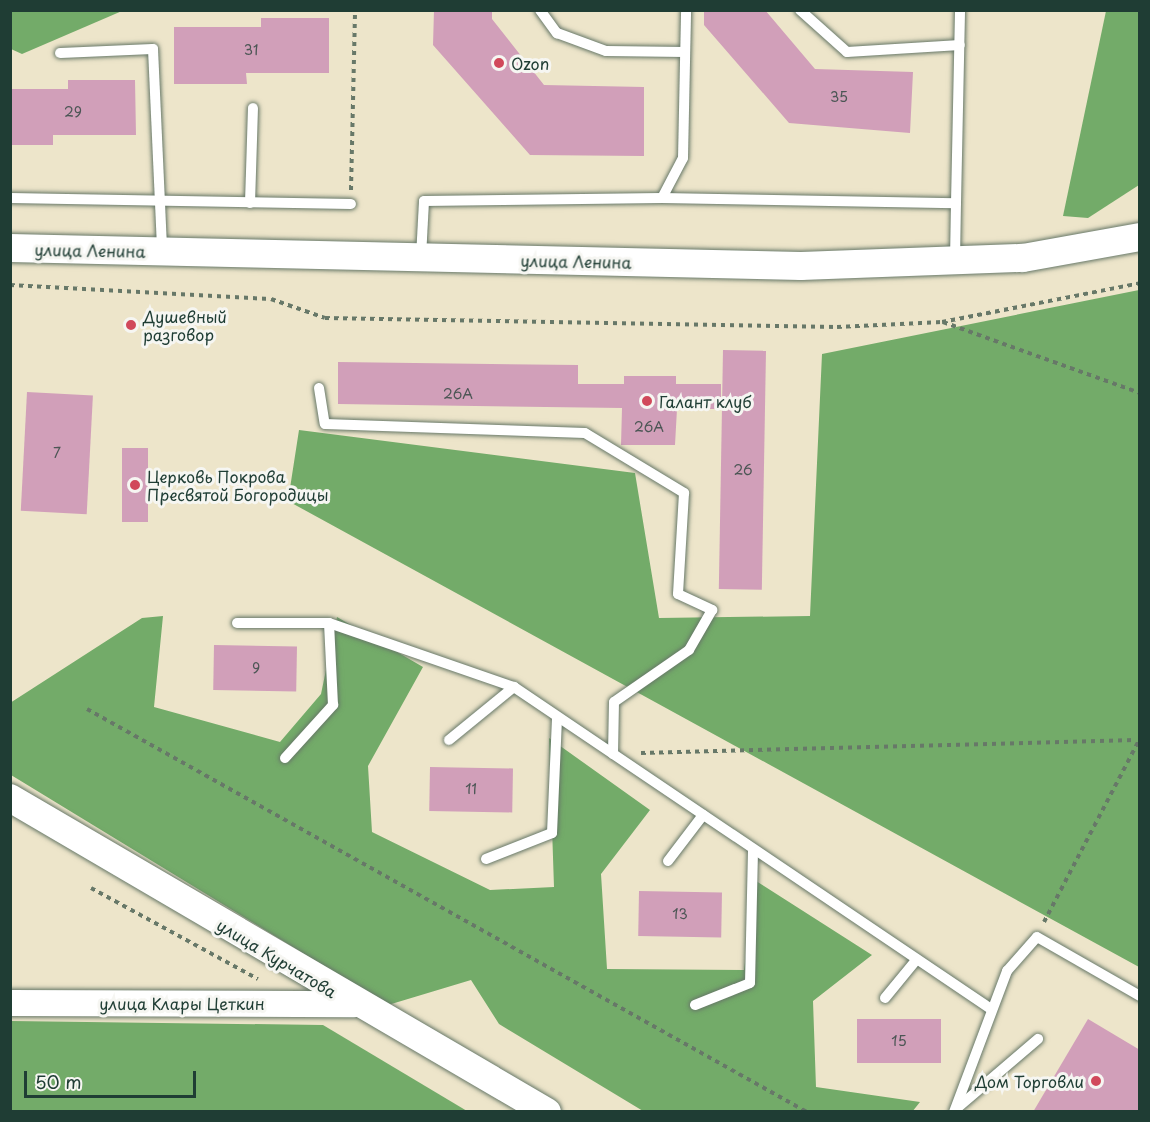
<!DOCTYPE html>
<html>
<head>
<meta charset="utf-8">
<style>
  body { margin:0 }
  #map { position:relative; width:1150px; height:1122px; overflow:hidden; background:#ede5ca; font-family:"Playpen Sans",sans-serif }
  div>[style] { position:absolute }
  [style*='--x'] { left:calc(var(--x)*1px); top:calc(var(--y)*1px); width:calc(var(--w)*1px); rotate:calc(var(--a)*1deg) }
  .forest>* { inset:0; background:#73ab69 }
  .building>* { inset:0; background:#d19fb9; transform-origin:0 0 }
  .path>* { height:4px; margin-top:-2px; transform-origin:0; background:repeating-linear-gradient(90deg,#677868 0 4.5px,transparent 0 9px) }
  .roads { filter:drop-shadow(0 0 2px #677868) drop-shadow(0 0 2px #677868) }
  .service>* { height:10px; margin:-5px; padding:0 5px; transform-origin:5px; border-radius:5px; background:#fff }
  .tertiary>* { height:26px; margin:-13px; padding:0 13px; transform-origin:13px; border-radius:13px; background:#fff }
  .secondary>* { height:28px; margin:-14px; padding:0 14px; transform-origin:14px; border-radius:14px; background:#fff }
  .dots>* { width:16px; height:16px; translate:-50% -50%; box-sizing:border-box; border:3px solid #f6f6f2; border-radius:50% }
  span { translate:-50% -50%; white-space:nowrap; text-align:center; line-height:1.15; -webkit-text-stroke:6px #f6f6f2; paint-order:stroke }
  .number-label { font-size:14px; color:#4c5655 }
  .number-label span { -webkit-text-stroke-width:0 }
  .poi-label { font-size:16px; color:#1f3d34 }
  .left { translate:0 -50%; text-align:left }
  .right { translate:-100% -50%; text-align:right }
  .street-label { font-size:16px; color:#1f3d34 }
  .frame { position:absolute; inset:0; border:12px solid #1f3d34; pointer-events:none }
  .scale { position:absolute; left:24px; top:1071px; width:172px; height:27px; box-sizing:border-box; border:3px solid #1f3d34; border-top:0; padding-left:8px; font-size:18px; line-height:21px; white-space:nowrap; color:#1f3d34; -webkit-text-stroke:4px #f6f6f2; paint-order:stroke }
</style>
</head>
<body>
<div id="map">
  <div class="forest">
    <i style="clip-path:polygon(10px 11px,11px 10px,122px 11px,22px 54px,11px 49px)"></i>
    <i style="clip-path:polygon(1106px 11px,1139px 11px,1139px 185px,1088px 218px,1063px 216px)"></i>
    <i style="clip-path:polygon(1139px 290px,1139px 967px,288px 501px,299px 430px,635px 473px,659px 618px,810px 616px,822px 354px)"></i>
    <i style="clip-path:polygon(163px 616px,154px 707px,280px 742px,321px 694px,337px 617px,423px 667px,368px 766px,372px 832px,490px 890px,554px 887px,549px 738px,650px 810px,601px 874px,607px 969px,744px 970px,756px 881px,872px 955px,813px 1001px,816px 1087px,920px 1102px,912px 1112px,643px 1111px,499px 1024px,471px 980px,388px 1005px,11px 775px,10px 703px,142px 618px)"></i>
    <i style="clip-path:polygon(11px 1021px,323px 1025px,467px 1111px,11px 1111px)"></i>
  </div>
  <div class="building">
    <i style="clip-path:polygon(434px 10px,492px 10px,492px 19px,544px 85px,644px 87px,644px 156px,530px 155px,433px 45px)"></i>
    <i style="clip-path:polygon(704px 10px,765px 10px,815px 69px,913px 72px,910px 133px,789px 123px,704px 25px)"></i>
    <i style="clip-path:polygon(261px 18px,329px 18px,329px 73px,246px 73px,247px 84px,174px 84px,174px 27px,261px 27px)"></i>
    <i style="clip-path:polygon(68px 80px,135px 80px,136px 135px,53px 135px,53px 145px,10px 145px,10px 89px,68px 89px)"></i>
    <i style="left:723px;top:350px;width:43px;height:239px;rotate:1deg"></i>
    <i style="clip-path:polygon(338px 362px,578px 365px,578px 384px,624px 384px,624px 376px,676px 376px,676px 384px,721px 384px,721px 409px,677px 409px,675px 445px,621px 445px,622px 408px,338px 404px)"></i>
    <i style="left:27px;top:392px;width:66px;height:119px;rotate:3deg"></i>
    <i style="left:122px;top:448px;width:26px;height:74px"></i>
    <i style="left:214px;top:645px;width:83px;height:45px;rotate:1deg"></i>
    <i style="left:430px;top:767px;width:83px;height:44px;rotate:1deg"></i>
    <i style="left:639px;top:891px;width:83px;height:45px;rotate:1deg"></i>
    <i style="left:857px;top:1019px;width:84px;height:44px"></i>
    <i style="clip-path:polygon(1088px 1019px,1140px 1050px,1140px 1112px,1033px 1112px)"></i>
  </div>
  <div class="path">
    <i style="--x:351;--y:190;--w:180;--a:-88.7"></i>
    <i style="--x:10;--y:285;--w:261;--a:3.1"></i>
    <i style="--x:271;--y:299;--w:57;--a:19.4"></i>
    <i style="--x:325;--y:318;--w:512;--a:1.01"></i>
    <i style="--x:837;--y:327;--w:105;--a:-2.7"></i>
    <i style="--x:942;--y:322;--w:202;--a:-11.1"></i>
    <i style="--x:943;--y:322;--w:209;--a:19.8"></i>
    <i style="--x:87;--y:709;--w:825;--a:29.24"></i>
    <i style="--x:641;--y:753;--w:494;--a:-1.5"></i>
    <i style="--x:91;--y:888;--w:190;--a:28.6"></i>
    <i style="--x:1044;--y:922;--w:208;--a:-62.4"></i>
  </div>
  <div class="roads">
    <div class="service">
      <i style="--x:540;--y:10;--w:29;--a:54"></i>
      <i style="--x:557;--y:33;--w:52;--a:20.2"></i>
      <i style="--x:606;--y:51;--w:79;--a:0.7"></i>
      <i style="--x:800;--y:10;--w:63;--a:41.8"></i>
      <i style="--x:847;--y:52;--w:113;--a:-3.5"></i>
      <i style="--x:60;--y:53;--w:93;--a:-2.5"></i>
      <i style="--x:153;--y:49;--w:202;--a:87.4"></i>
      <i style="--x:10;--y:198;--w:341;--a:1"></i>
      <i style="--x:662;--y:198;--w:294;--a:1"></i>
      <i style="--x:956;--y:203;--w:193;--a:-88.8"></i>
      <i style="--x:250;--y:203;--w:95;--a:-88.2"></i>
      <i style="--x:421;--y:257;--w:56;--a:-86.9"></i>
      <i style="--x:424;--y:201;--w:238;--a:-0.7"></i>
      <i style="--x:662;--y:198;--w:45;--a:-62.3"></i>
      <i style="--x:683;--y:158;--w:148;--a:-88.8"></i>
      <i style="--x:955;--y:260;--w:57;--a:-89"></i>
      <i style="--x:319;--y:388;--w:36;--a:81"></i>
      <i style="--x:325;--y:424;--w:260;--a:2"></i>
      <i style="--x:585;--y:433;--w:116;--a:31.2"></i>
      <i style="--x:684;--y:493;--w:101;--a:93.4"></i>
      <i style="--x:678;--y:594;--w:38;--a:25"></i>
      <i style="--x:712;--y:610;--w:46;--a:119.9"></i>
      <i style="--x:689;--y:650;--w:91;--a:145.3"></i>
      <i style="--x:614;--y:702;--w:52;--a:91.1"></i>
      <i style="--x:237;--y:623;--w:92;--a:0"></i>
      <i style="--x:329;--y:623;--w:196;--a:19.1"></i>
      <i style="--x:514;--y:687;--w:576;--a:34.02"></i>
      <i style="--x:449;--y:740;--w:84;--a:-39.2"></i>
      <i style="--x:285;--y:758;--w:72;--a:-47.8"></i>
      <i style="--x:333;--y:705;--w:82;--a:-92.8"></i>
      <i style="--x:486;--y:859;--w:71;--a:-21.5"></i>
      <i style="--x:552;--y:833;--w:116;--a:-87.5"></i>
      <i style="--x:668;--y:861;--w:58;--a:-52.7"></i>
      <i style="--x:885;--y:998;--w:50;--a:-50.6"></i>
      <i style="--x:695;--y:1005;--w:59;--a:-21.8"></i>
      <i style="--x:750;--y:983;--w:134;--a:-88.7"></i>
      <i style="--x:956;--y:1109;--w:108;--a:-40.5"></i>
      <i style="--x:954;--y:1112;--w:151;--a:-69.4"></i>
      <i style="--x:1007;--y:971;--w:45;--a:-48.6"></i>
      <i style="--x:1037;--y:937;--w:119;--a:29.8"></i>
    </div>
    <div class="tertiary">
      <i style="--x:10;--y:1003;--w:344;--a:0.2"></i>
    </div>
    <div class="secondary">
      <i style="--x:10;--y:248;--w:791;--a:1.3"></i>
      <i style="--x:801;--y:266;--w:222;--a:-2.1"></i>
      <i style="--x:1023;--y:258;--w:119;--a:-10.2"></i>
      <i style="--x:10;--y:798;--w:622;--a:30.32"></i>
    </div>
  </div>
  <div class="dots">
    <i style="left:499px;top:63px;background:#d1495b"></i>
    <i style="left:131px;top:325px;background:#d1495b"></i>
    <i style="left:647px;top:401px;background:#d1495b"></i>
    <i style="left:135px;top:485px;background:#d1495b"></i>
    <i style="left:1096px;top:1081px;background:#d1495b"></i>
  </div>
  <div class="number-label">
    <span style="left:251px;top:50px">31</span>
    <span style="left:839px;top:97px">35</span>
    <span style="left:73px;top:112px">29</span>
    <span style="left:458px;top:394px">26А</span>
    <span style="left:649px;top:427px">26А</span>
    <span style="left:57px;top:453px">7</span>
    <span style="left:743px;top:470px">26</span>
    <span style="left:256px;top:668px">9</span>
    <span style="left:471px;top:789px">11</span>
    <span style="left:680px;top:914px">13</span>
    <span style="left:899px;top:1041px">15</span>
  </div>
  <div class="poi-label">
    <span class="left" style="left:511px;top:63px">Ozon</span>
    <span class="left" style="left:143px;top:325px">Душевный<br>разговор</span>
    <span class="left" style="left:659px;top:401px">Галант клуб</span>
    <span class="left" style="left:147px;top:485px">Церковь Покрова<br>Пресвятой Богородицы</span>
    <span class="right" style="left:1084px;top:1081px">Дом Торговли</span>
  </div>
  <div class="street-label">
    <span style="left:90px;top:250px;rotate:1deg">улица Ленина</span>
    <span style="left:576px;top:261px;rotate:1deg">улица Ленина</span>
    <span style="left:277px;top:958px;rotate:31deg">улица Курчатова</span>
    <span style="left:182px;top:1003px">улица Клары Цеткин</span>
  </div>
  <div class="frame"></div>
  <div class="scale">50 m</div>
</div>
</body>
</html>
